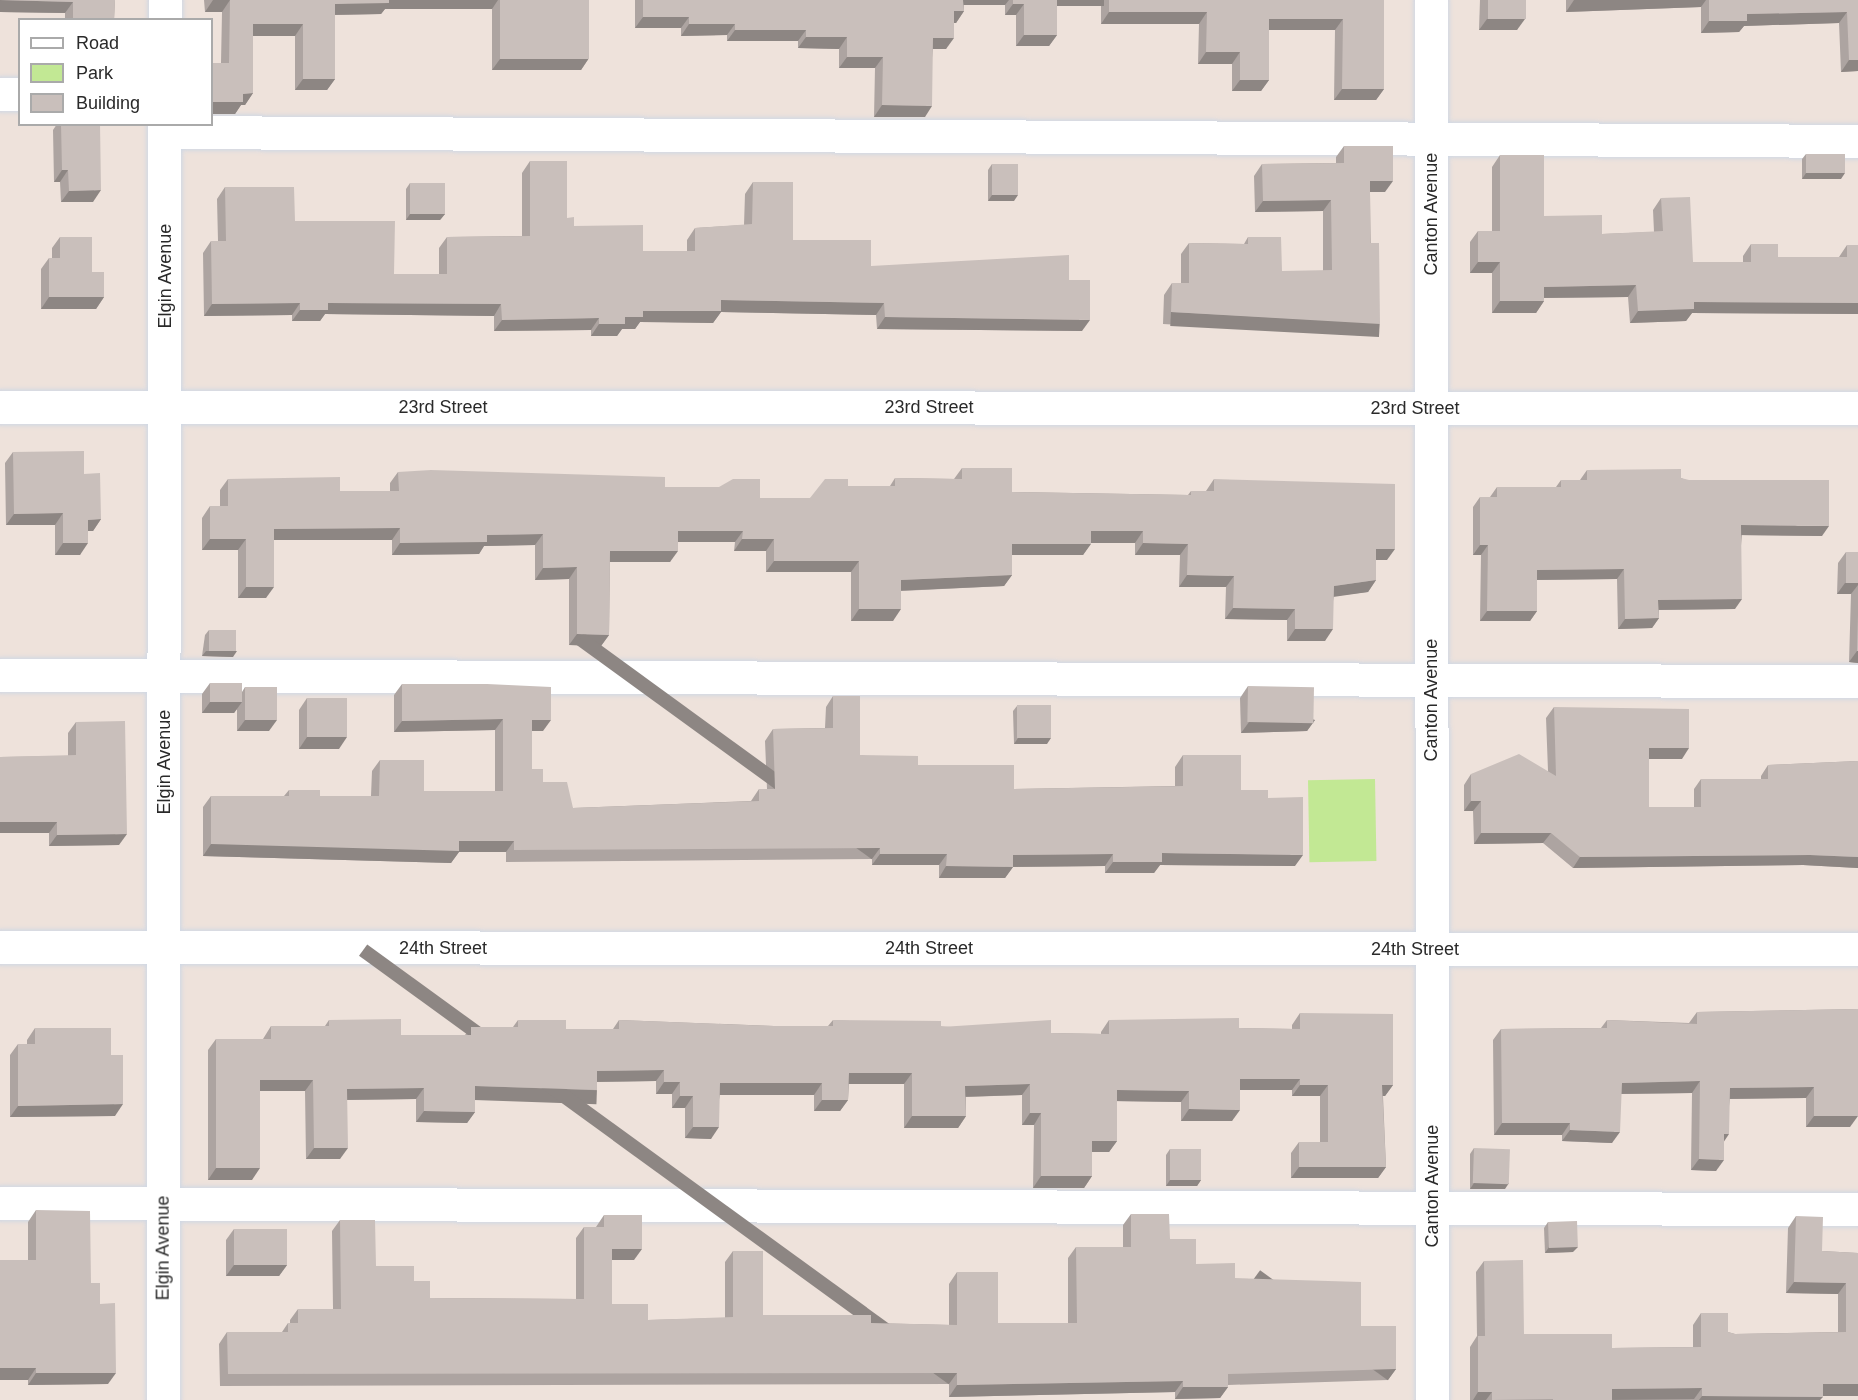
<!DOCTYPE html>
<html>
<head>
<meta charset="utf-8">
<style>
  body { margin:0 }
  #map { position:relative; width:1858px; height:1400px; overflow:hidden; background:#eee2db; font-family:Arial,sans-serif }
  div>[style] { position:absolute }
  [style*='--x'] { left:calc(var(--x)*1px); top:calc(var(--y)*1px); width:calc(var(--w)*1px); rotate:calc(var(--a)*1deg) }
  .green>* { inset:0; background:#c2e894; transform-origin:0 0 }
  .roads { filter:drop-shadow(0 0 2px #d0d8e4) drop-shadow(0 0 2px #d0d8e4) }
  .minor>* { height:33px; margin:-16.5px; padding:0 16.5px; transform-origin:16.5px; border-radius:16.5px; background:#fff }
  .wall>* { inset:0; background:#ada4a1 }
  .shaded-wall>* { inset:0; background:#8d8683; transform-origin:0 0 }
  .building>* { inset:0; background:#c9bfbb; transform-origin:0 0 }
  span { translate:-50% -50%; white-space:nowrap; text-align:center; line-height:1.15; -webkit-text-stroke:5px #fff; paint-order:stroke }
  .street-label { font-size:18px; color:#2a2a2a }
  .legend { position:absolute; left:18px; top:18px; width:195px; height:108px; box-sizing:border-box; background:#fff; border:2px solid #aaa; margin:0; padding:8px 10px; list-style:none; font-size:18px; color:#2a2a2a }
  .legend li { display:flex; align-items:center; gap:12px; height:30px }
  .legend b { width:30px; border:2px solid #aaa }
</style>
</head>
<body>
<div id="map">
  <div class="green">
    <i style="left:1375px;top:779px;width:82px;height:67px;rotate:89deg"></i>
  </div>
  <div class="roads">
    <div class="minor">
      <i style="--x:165;--y:0;--w:20;--a:90"></i>
      <i style="--x:1431;--y:0;--w:1400;--a:89.96"></i>
      <i style="--x:0;--y:94;--w:20;--a:0"></i>
      <i style="--x:164;--y:132;--w:1694;--a:0.3"></i>
      <i style="--x:0;--y:407;--w:1858;--a:0.03"></i>
      <i style="--x:0;--y:675;--w:1858;--a:0.19"></i>
      <i style="--x:0;--y:947;--w:1858;--a:0.06"></i>
      <i style="--x:0;--y:1203;--w:1858;--a:0.19"></i>
      <i style="--x:163;--y:1400;--w:1276;--a:-89.96"></i>
    </div>
  </div>
  <div class="wall">
    <i style="clip-path:polygon(0 0,115px 0,114px 20px,65px 20px,65px 13px,0 12px)"></i>
    <i style="clip-path:polygon(204px 0,589px 0,589px 58px,581px 70px,492px 70px,492px 9px,385px 9px,381px 14px,335px 15px,335px 79px,327px 90px,295px 90px,295px 36px,253px 36px,253px 93px,245px 105px,241px 105px,235px 114px,212px 114px,212px 65px,213px 63px,221px 63px,222px 12px,205px 12px)"></i>
    <i style="clip-path:polygon(635px 0,1384px 0,1384px 89px,1376px 100px,1334px 100px,1335px 30px,1269px 30px,1269px 80px,1261px 91px,1232px 91px,1232px 64px,1198px 64px,1199px 24px,1101px 24px,1101px 5px,1057px 5px,1057px 35px,1049px 46px,1016px 46px,1016px 15px,1005px 15px,1005px 5px,964px 5px,964px 11px,956px 23px,954px 23px,946px 49px,933px 49px,925px 117px,874px 117px,875px 68px,839px 68px,839px 49px,798px 48px,798px 41px,727px 41px,727px 35px,681px 36px,681px 28px,635px 28px)"></i>
    <i style="clip-path:polygon(1480px 0,1526px 0,1517px 30px,1479px 30px)"></i>
    <i style="clip-path:polygon(1566px 0,1858px 0,1858px 71px,1841px 72px,1839px 23px,1744px 26px,1739px 32px,1701px 33px,1701px 7px,1566px 12px)"></i>
    <i style="clip-path:polygon(57px 124px,100px 124px,93px 202px,61px 202px,60px 182px,54px 182px,53px 130px)"></i>
    <i style="clip-path:polygon(1344px 146px,1385px 192px,1370px 192px,1372px 336px,1163px 324px,1164px 295px,1172px 283px,1181px 283px,1181px 254px,1189px 243px,1244px 244px,1248px 237px,1282px 271px,1323px 271px,1323px 211px,1255px 212px,1254px 176px,1262px 164px,1336px 163px,1336px 157px)"></i>
    <i style="clip-path:polygon(1806px 154px,1841px 179px,1802px 179px,1802px 159px)"></i>
    <i style="clip-path:polygon(1500px 155px,1544px 216px,1602px 234px,1654px 232px,1653px 210px,1661px 198px,1693px 262px,1743px 262px,1743px 256px,1751px 244px,1778px 257px,1839px 257px,1847px 245px,1858px 245px,1858px 314px,1692px 313px,1686px 321px,1630px 323px,1628px 297px,1544px 298px,1544px 301px,1536px 313px,1492px 313px,1492px 273px,1470px 273px,1470px 242px,1478px 231px,1492px 231px,1492px 167px)"></i>
    <i style="clip-path:polygon(530px 161px,567px 218px,574px 226px,643px 251px,687px 251px,687px 240px,695px 228px,744px 225px,745px 194px,753px 182px,793px 240px,871px 266px,1069px 280px,1082px 331px,877px 329px,876px 315px,721px 312px,713px 323px,640px 322px,635px 329px,622px 329px,617px 336px,591px 336px,591px 330px,494px 331px,494px 316px,325px 314px,320px 321px,292px 321px,292px 315px,204px 316px,203px 253px,211px 241px,218px 241px,217px 199px,225px 187px,295px 221px,394px 274px,439px 274px,439px 248px,447px 237px,522px 236px,522px 173px)"></i>
    <i style="clip-path:polygon(992px 164px,1014px 201px,988px 201px,988px 170px)"></i>
    <i style="clip-path:polygon(410px 183px,445px 214px,440px 220px,406px 220px,406px 189px)"></i>
    <i style="clip-path:polygon(60px 237px,92px 272px,104px 297px,96px 309px,41px 309px,41px 269px,49px 258px,52px 258px,52px 248px)"></i>
    <i style="clip-path:polygon(13px 452px,84px 474px,101px 519px,93px 531px,88px 531px,80px 555px,55px 555px,55px 525px,6px 525px,5px 463px)"></i>
    <i style="clip-path:polygon(962px 468px,1012px 492px,1188px 495px,1191px 491px,1206px 491px,1214px 479px,1387px 560px,1376px 560px,1376px 580px,1368px 592px,1334px 596px,1325px 641px,1287px 641px,1287px 620px,1225px 619px,1226px 587px,1179px 587px,1180px 555px,1135px 555px,1135px 543px,1091px 543px,1083px 555px,1012px 555px,1012px 575px,1004px 586px,901px 591px,893px 621px,851px 621px,851px 572px,766px 572px,766px 551px,734px 551px,735px 542px,678px 542px,670px 562px,610px 562px,609px 635px,601px 646px,569px 645px,569px 579px,535px 580px,535px 545px,484px 546px,479px 554px,392px 555px,392px 540px,274px 540px,266px 598px,238px 598px,238px 550px,202px 550px,202px 518px,210px 506px,220px 506px,220px 490px,228px 479px,340px 491px,390px 491px,390px 483px,398px 472px,665px 487px,760px 498px,810px 498px,848px 486px,890px 486px,895px 478px,954px 479px)"></i>
    <i style="clip-path:polygon(1587px 470px,1681px 478px,1822px 536px,1742px 535px,1735px 609px,1659px 610px,1659px 618px,1652px 628px,1618px 629px,1617px 579px,1537px 580px,1537px 611px,1530px 621px,1480px 621px,1481px 555px,1473px 555px,1473px 507px,1480px 497px,1490px 497px,1497px 487px,1556px 487px,1561px 480px,1580px 480px)"></i>
    <i style="clip-path:polygon(1846px 552px,1858px 552px,1858px 663px,1849px 662px,1851px 594px,1837px 594px,1838px 563px)"></i>
    <i style="clip-path:polygon(209px 630px,233px 657px,202px 656px,205px 635px)"></i>
    <i style="clip-path:polygon(210px 683px,242px 692px,245px 687px,269px 731px,237px 731px,237px 709px,234px 713px,202px 713px,202px 694px)"></i>
    <i style="clip-path:polygon(402px 684px,543px 731px,532px 731px,532px 769px,543px 782px,573px 808px,751px 801px,759px 789px,767px 789px,765px 741px,773px 729px,825px 728px,826px 707px,833px 696px,860px 755px,918px 765px,1014px 789px,1175px 786px,1175px 767px,1183px 755px,1241px 790px,1268px 798px,1295px 866px,1160px 865px,1154px 873px,1105px 873px,1105px 866px,1013px 867px,1005px 878px,939px 878px,939px 865px,872px 865px,872px 859px,506px 862px,506px 852px,459px 852px,451px 863px,203px 856px,203px 807px,211px 796px,284px 796px,289px 790px,320px 796px,371px 796px,372px 771px,380px 760px,424px 791px,495px 791px,495px 730px,394px 732px,394px 695px)"></i>
    <i style="clip-path:polygon(1248px 686px,1315px 720px,1307px 731px,1241px 733px,1240px 698px)"></i>
    <i style="clip-path:polygon(307px 698px,339px 749px,299px 749px,299px 710px)"></i>
    <i style="clip-path:polygon(1017px 706px,1047px 744px,1014px 744px,1013px 711px)"></i>
    <i style="clip-path:polygon(1554px 707px,1682px 759px,1649px 759px,1649px 807px,1694px 807px,1694px 789px,1701px 779px,1761px 779px,1761px 776px,1768px 765px,1858px 761px,1858px 868px,1803px 865px,1573px 868px,1543px 843px,1474px 844px,1473px 811px,1464px 811px,1464px 785px,1471px 774px,1548px 771px,1546px 718px)"></i>
    <i style="clip-path:polygon(76px 722px,119px 845px,49px 846px,49px 833px,0 833px,0 757px,68px 756px,68px 733px)"></i>
    <i style="clip-path:polygon(1858px 1009px,1850px 1127px,1806px 1127px,1806px 1098px,1730px 1099px,1724px 1141px,1716px 1171px,1691px 1170px,1692px 1093px,1621px 1094px,1612px 1143px,1562px 1141px,1562px 1135px,1494px 1135px,1493px 1040px,1501px 1029px,1601px 1028px,1607px 1020px,1689px 1023px,1697px 1012px)"></i>
    <i style="clip-path:polygon(1300px 1013px,1393px 1085px,1385px 1096px,1383px 1096px,1386px 1167px,1378px 1178px,1291px 1178px,1291px 1153px,1299px 1142px,1320px 1142px,1320px 1096px,1292px 1096px,1292px 1090px,1240px 1090px,1232px 1121px,1181px 1121px,1181px 1102px,1117px 1101px,1117px 1141px,1109px 1152px,1092px 1152px,1092px 1176px,1084px 1188px,1033px 1188px,1034px 1125px,1022px 1125px,1022px 1095px,966px 1097px,966px 1116px,958px 1128px,904px 1128px,904px 1084px,849px 1084px,848px 1100px,840px 1111px,814px 1111px,814px 1095px,720px 1095px,711px 1139px,685px 1138px,685px 1108px,672px 1108px,672px 1094px,656px 1094px,656px 1081px,597px 1082px,597px 1090px,589px 1102px,475px 1098px,475px 1112px,467px 1123px,416px 1122px,416px 1099px,347px 1100px,340px 1159px,306px 1159px,305px 1091px,260px 1091px,252px 1180px,208px 1180px,208px 1050px,216px 1039px,263px 1039px,271px 1026px,325px 1026px,329px 1020px,401px 1035px,465px 1035px,471px 1027px,513px 1027px,518px 1020px,566px 1029px,613px 1029px,619px 1020px,774px 1026px,828px 1026px,833px 1020px,1051px 1033px,1101px 1034px,1101px 1032px,1109px 1020px,1239px 1028px,1292px 1029px,1292px 1025px)"></i>
    <i style="clip-path:polygon(35px 1028px,111px 1055px,115px 1116px,10px 1117px,10px 1055px,18px 1044px,27px 1044px,27px 1040px)"></i>
    <i style="clip-path:polygon(1474px 1148px,1505px 1189px,1470px 1189px,1470px 1154px)"></i>
    <i style="clip-path:polygon(1170px 1149px,1201px 1180px,1197px 1186px,1166px 1186px,1166px 1155px)"></i>
    <i style="clip-path:polygon(36px 1210px,91px 1283px,100px 1304px,108px 1384px,28px 1385px,28px 1380px,0 1380px,28px 1260px,28px 1222px)"></i>
    <i style="clip-path:polygon(1131px 1214px,1170px 1239px,1196px 1264px,1361px 1326px,1396px 1369px,1388px 1380px,1228px 1385px,1228px 1387px,1220px 1398px,1175px 1399px,1175px 1392px,949px 1397px,949px 1384px,220px 1386px,219px 1344px,227px 1332px,282px 1332px,288px 1323px,290px 1323px,290px 1320px,298px 1309px,333px 1309px,332px 1231px,340px 1220px,376px 1266px,414px 1281px,430px 1298px,576px 1299px,576px 1238px,584px 1227px,596px 1227px,604px 1215px,634px 1260px,612px 1260px,612px 1304px,648px 1320px,725px 1318px,725px 1262px,733px 1251px,763px 1315px,871px 1323px,949px 1325px,949px 1284px,957px 1272px,998px 1323px,1068px 1323px,1068px 1258px,1076px 1247px,1123px 1247px,1123px 1225px)"></i>
    <i style="clip-path:polygon(1796px 1216px,1822px 1251px,1858px 1253px,1858px 1396px,1823px 1396px,1820px 1400px,1470px 1400px,1470px 1347px,1477px 1336px,1476px 1272px,1484px 1261px,1524px 1334px,1612px 1348px,1693px 1347px,1693px 1325px,1701px 1313px,1728px 1332px,1735px 1334px,1838px 1332px,1838px 1294px,1786px 1293px,1788px 1228px)"></i>
    <i style="clip-path:polygon(1548px 1222px,1573px 1252px,1545px 1253px,1544px 1228px)"></i>
    <i style="clip-path:polygon(234px 1229px,287px 1265px,279px 1276px,226px 1276px,226px 1240px)"></i>
  </div>
  <div class="shaded-wall">
    <i style="clip-path:polygon(0 0,73px 2px,65px 13px,0 12px)"></i>
    <i style="clip-path:polygon(213px 0,230px 0,222px 12px,205px 12px)"></i>
    <i style="clip-path:polygon(387px 0,498px 0,492px 9px,385px 9px,381px 14px,327px 15px,335px 4px)"></i>
    <i style="clip-path:polygon(959px 0,1009px 0,1005px 5px,955px 5px)"></i>
    <i style="left:1052px;top:0;width:52px;height:6px"></i>
    <i style="clip-path:polygon(1574px 0,1706px 0,1701px 7px,1566px 12px)"></i>
    <i style="clip-path:polygon(1013px 4px,1024px 4px,1016px 15px,1005px 15px)"></i>
    <i style="clip-path:polygon(954px 11px,964px 11px,956px 23px,946px 23px)"></i>
    <i style="clip-path:polygon(1109px 12px,1207px 12px,1199px 24px,1101px 24px)"></i>
    <i style="clip-path:polygon(1847px 12px,1839px 23px,1744px 26px,1739px 32px,1701px 33px,1709px 21px,1747px 14px)"></i>
    <i style="clip-path:polygon(643px 17px,689px 17px,681px 28px,635px 28px)"></i>
    <i style="clip-path:polygon(1269px 19px,1343px 19px,1335px 30px,1261px 30px)"></i>
    <i style="clip-path:polygon(1487px 19px,1525px 19px,1517px 30px,1479px 30px)"></i>
    <i style="clip-path:polygon(253px 24px,303px 24px,295px 36px,245px 36px)"></i>
    <i style="clip-path:polygon(689px 24px,735px 24px,727px 35px,681px 36px)"></i>
    <i style="clip-path:polygon(735px 30px,806px 30px,798px 41px,727px 41px)"></i>
    <i style="clip-path:polygon(1024px 35px,1057px 35px,1049px 46px,1016px 46px)"></i>
    <i style="clip-path:polygon(806px 37px,847px 37px,839px 49px,798px 48px)"></i>
    <i style="clip-path:polygon(933px 38px,954px 38px,946px 49px,925px 49px)"></i>
    <i style="clip-path:polygon(1206px 52px,1240px 52px,1232px 64px,1198px 64px)"></i>
    <i style="clip-path:polygon(847px 57px,883px 57px,875px 68px,839px 68px)"></i>
    <i style="clip-path:polygon(589px 58px,581px 70px,492px 70px,500px 59px)"></i>
    <i style="clip-path:polygon(1849px 60px,1858px 60px,1858px 71px,1841px 72px)"></i>
    <i style="clip-path:polygon(303px 79px,335px 79px,327px 90px,295px 90px)"></i>
    <i style="clip-path:polygon(1240px 80px,1269px 80px,1261px 91px,1232px 91px)"></i>
    <i style="clip-path:polygon(1342px 89px,1384px 89px,1376px 100px,1334px 100px)"></i>
    <i style="clip-path:polygon(253px 93px,245px 105px,241px 105px,235px 114px,212px 114px,212px 104px,213px 102px,243px 94px)"></i>
    <i style="clip-path:polygon(882px 105px,932px 106px,925px 117px,874px 117px)"></i>
    <i style="clip-path:polygon(62px 170px,68px 170px,60px 182px,54px 182px)"></i>
    <i style="clip-path:polygon(1806px 173px,1845px 173px,1841px 179px,1802px 179px)"></i>
    <i style="clip-path:polygon(1370px 181px,1393px 181px,1385px 192px,1362px 192px)"></i>
    <i style="clip-path:polygon(101px 190px,93px 202px,61px 202px,69px 191px)"></i>
    <i style="clip-path:polygon(992px 195px,1018px 195px,1014px 201px,988px 201px)"></i>
    <i style="clip-path:polygon(1331px 200px,1323px 211px,1255px 212px,1263px 201px)"></i>
    <i style="clip-path:polygon(410px 214px,445px 214px,440px 220px,406px 220px)"></i>
    <i style="clip-path:polygon(1478px 262px,1500px 262px,1492px 273px,1470px 273px)"></i>
    <i style="clip-path:polygon(1636px 285px,1628px 297px,1536px 298px,1544px 287px)"></i>
    <i style="clip-path:polygon(49px 297px,104px 297px,96px 309px,41px 309px)"></i>
    <i style="clip-path:polygon(721px 300px,884px 303px,876px 315px,721px 312px,713px 323px,640px 322px,635px 329px,622px 329px,617px 336px,591px 336px,599px 324px,625px 317px,643px 311px)"></i>
    <i style="clip-path:polygon(1500px 301px,1544px 301px,1536px 313px,1492px 313px)"></i>
    <i style="clip-path:polygon(1694px 302px,1858px 303px,1858px 314px,1692px 313px,1686px 321px,1630px 323px,1638px 311px)"></i>
    <i style="clip-path:polygon(300px 303px,292px 315px,204px 316px,212px 304px)"></i>
    <i style="clip-path:polygon(328px 303px,501px 304px,494px 316px,325px 314px,320px 321px,292px 321px,300px 310px)"></i>
    <i style="left:1171px;top:312px;width:209px;height:14px;rotate:3deg"></i>
    <i style="clip-path:polygon(885px 317px,1090px 320px,1082px 331px,877px 329px)"></i>
    <i style="clip-path:polygon(599px 318px,591px 330px,494px 331px,502px 320px)"></i>
    <i style="clip-path:polygon(63px 513px,55px 525px,6px 525px,14px 514px)"></i>
    <i style="clip-path:polygon(101px 519px,93px 531px,80px 531px,88px 520px)"></i>
    <i style="clip-path:polygon(1741px 525px,1829px 526px,1822px 536px,1734px 535px)"></i>
    <i style="clip-path:polygon(400px 528px,392px 540px,266px 540px,274px 529px)"></i>
    <i style="clip-path:polygon(678px 531px,743px 531px,735px 542px,670px 542px)"></i>
    <i style="clip-path:polygon(1091px 531px,1143px 531px,1135px 543px,1083px 543px)"></i>
    <i style="clip-path:polygon(543px 534px,535px 545px,484px 546px,479px 554px,392px 555px,400px 543px,487px 535px)"></i>
    <i style="clip-path:polygon(210px 539px,246px 539px,238px 550px,202px 550px)"></i>
    <i style="clip-path:polygon(742px 539px,774px 539px,766px 551px,734px 551px)"></i>
    <i style="clip-path:polygon(63px 543px,88px 543px,80px 555px,55px 555px)"></i>
    <i style="clip-path:polygon(1143px 543px,1188px 544px,1180px 555px,1135px 555px)"></i>
    <i style="clip-path:polygon(1012px 544px,1091px 544px,1083px 555px,1004px 555px)"></i>
    <i style="clip-path:polygon(1480px 545px,1488px 545px,1481px 555px,1473px 555px)"></i>
    <i style="clip-path:polygon(1376px 549px,1395px 549px,1387px 560px,1368px 560px)"></i>
    <i style="clip-path:polygon(610px 551px,678px 551px,670px 562px,602px 562px)"></i>
    <i style="clip-path:polygon(774px 561px,859px 561px,851px 572px,766px 572px)"></i>
    <i style="clip-path:polygon(577px 567px,569px 579px,535px 580px,543px 568px)"></i>
    <i style="clip-path:polygon(1624px 569px,1617px 579px,1530px 580px,1537px 570px)"></i>
    <i style="clip-path:polygon(1012px 575px,1004px 586px,893px 591px,901px 580px)"></i>
    <i style="clip-path:polygon(1187px 575px,1234px 576px,1226px 587px,1179px 587px)"></i>
    <i style="clip-path:polygon(1376px 580px,1368px 592px,1326px 598px,1334px 586px)"></i>
    <i style="clip-path:polygon(1845px 583px,1858px 583px,1858px 585px,1851px 594px,1837px 594px)"></i>
    <i style="clip-path:polygon(246px 587px,274px 587px,266px 598px,238px 598px)"></i>
    <i style="clip-path:polygon(1742px 599px,1735px 609px,1651px 610px,1658px 600px)"></i>
    <i style="clip-path:polygon(1233px 608px,1295px 609px,1287px 620px,1225px 619px)"></i>
    <i style="clip-path:polygon(859px 609px,901px 609px,893px 621px,851px 621px)"></i>
    <i style="clip-path:polygon(1487px 611px,1537px 611px,1530px 621px,1480px 621px)"></i>
    <i style="clip-path:polygon(1659px 618px,1652px 628px,1618px 629px,1625px 619px)"></i>
    <i style="clip-path:polygon(1295px 629px,1333px 629px,1325px 641px,1287px 641px)"></i>
    <i style="clip-path:polygon(577px 634px,609px 635px,601px 646px,569px 645px)"></i>
    <i style="clip-path:polygon(206px 651px,237px 651px,233px 657px,202px 656px)"></i>
    <i style="clip-path:polygon(1857px 651px,1858px 651px,1858px 663px,1849px 662px)"></i>
    <i style="clip-path:polygon(210px 702px,242px 702px,234px 713px,202px 713px)"></i>
    <i style="clip-path:polygon(503px 719px,495px 730px,394px 732px,402px 721px)"></i>
    <i style="clip-path:polygon(245px 720px,277px 720px,269px 731px,237px 731px)"></i>
    <i style="clip-path:polygon(532px 720px,551px 720px,543px 731px,524px 731px)"></i>
    <i style="clip-path:polygon(1315px 720px,1307px 731px,1241px 733px,1249px 722px)"></i>
    <i style="clip-path:polygon(307px 737px,347px 737px,339px 749px,299px 749px)"></i>
    <i style="clip-path:polygon(1018px 738px,1051px 738px,1047px 744px,1014px 744px)"></i>
    <i style="clip-path:polygon(1649px 748px,1689px 748px,1682px 759px,1641px 759px)"></i>
    <i style="clip-path:polygon(1471px 801px,1481px 801px,1473px 811px,1464px 811px)"></i>
    <i style="clip-path:polygon(0 822px,57px 822px,49px 833px,0 833px)"></i>
    <i style="clip-path:polygon(1481px 833px,1551px 833px,1543px 843px,1474px 844px)"></i>
    <i style="clip-path:polygon(127px 834px,119px 845px,49px 846px,57px 835px)"></i>
    <i style="clip-path:polygon(459px 841px,514px 841px,506px 852px,459px 852px,451px 863px,203px 856px,211px 844px)"></i>
    <i style="left:880px;top:848px;width:14px;height:366px;rotate:126deg"></i>
    <i style="clip-path:polygon(1162px 853px,1303px 855px,1295px 866px,1160px 865px,1154px 873px,1105px 873px,1113px 862px)"></i>
    <i style="clip-path:polygon(880px 854px,947px 854px,939px 865px,872px 865px)"></i>
    <i style="clip-path:polygon(1113px 854px,1105px 866px,1005px 867px,1013px 855px)"></i>
    <i style="clip-path:polygon(1810px 855px,1858px 857px,1858px 868px,1803px 865px,1573px 868px,1580px 857px)"></i>
    <i style="clip-path:polygon(946px 866px,1013px 867px,1005px 878px,939px 878px)"></i>
    <i style="clip-path:polygon(664px 1070px,656px 1081px,589px 1082px,597px 1071px)"></i>
    <i style="clip-path:polygon(849px 1073px,912px 1073px,904px 1084px,841px 1084px)"></i>
    <i style="clip-path:polygon(1240px 1079px,1300px 1079px,1292px 1090px,1232px 1090px)"></i>
    <i style="clip-path:polygon(260px 1080px,313px 1080px,305px 1091px,252px 1091px)"></i>
    <i style="clip-path:polygon(1700px 1081px,1692px 1093px,1614px 1094px,1622px 1083px)"></i>
    <i style="clip-path:polygon(664px 1082px,680px 1082px,672px 1094px,656px 1094px)"></i>
    <i style="clip-path:polygon(720px 1083px,822px 1083px,814px 1095px,712px 1095px)"></i>
    <i style="clip-path:polygon(1030px 1084px,1022px 1095px,957px 1097px,965px 1086px)"></i>
    <i style="clip-path:polygon(1300px 1085px,1328px 1085px,1320px 1096px,1292px 1096px)"></i>
    <i style="clip-path:polygon(1382px 1085px,1393px 1085px,1385px 1096px,1374px 1096px)"></i>
    <i style="left:475px;top:1086px;width:122px;height:14px;rotate:2deg"></i>
    <i style="clip-path:polygon(1814px 1087px,1806px 1098px,1722px 1099px,1730px 1088px)"></i>
    <i style="clip-path:polygon(424px 1088px,416px 1099px,339px 1100px,347px 1089px)"></i>
    <i style="clip-path:polygon(1117px 1090px,1189px 1091px,1181px 1102px,1109px 1101px)"></i>
    <i style="clip-path:polygon(680px 1096px,693px 1096px,685px 1108px,672px 1108px)"></i>
    <i style="clip-path:polygon(822px 1100px,848px 1100px,840px 1111px,814px 1111px)"></i>
    <i style="clip-path:polygon(123px 1104px,115px 1116px,10px 1117px,18px 1106px)"></i>
    <i style="clip-path:polygon(1189px 1109px,1240px 1110px,1232px 1121px,1181px 1121px)"></i>
    <i style="clip-path:polygon(424px 1111px,475px 1112px,467px 1123px,416px 1122px)"></i>
    <i style="clip-path:polygon(1030px 1113px,1041px 1113px,1034px 1125px,1022px 1125px)"></i>
    <i style="clip-path:polygon(912px 1116px,966px 1116px,958px 1128px,904px 1128px)"></i>
    <i style="clip-path:polygon(1814px 1116px,1858px 1116px,1850px 1127px,1806px 1127px)"></i>
    <i style="clip-path:polygon(1502px 1123px,1570px 1123px,1562px 1135px,1494px 1135px)"></i>
    <i style="clip-path:polygon(693px 1127px,719px 1127px,711px 1139px,685px 1138px)"></i>
    <i style="clip-path:polygon(1570px 1130px,1620px 1132px,1612px 1143px,1562px 1141px)"></i>
    <i style="clip-path:polygon(1724px 1134px,1729px 1134px,1721px 1146px)"></i>
    <i style="clip-path:polygon(1092px 1141px,1117px 1141px,1109px 1152px,1084px 1152px)"></i>
    <i style="clip-path:polygon(314px 1148px,348px 1148px,340px 1159px,306px 1159px)"></i>
    <i style="clip-path:polygon(1699px 1159px,1724px 1160px,1716px 1171px,1691px 1170px)"></i>
    <i style="clip-path:polygon(1299px 1167px,1386px 1167px,1378px 1178px,1291px 1178px)"></i>
    <i style="clip-path:polygon(216px 1168px,260px 1168px,252px 1180px,208px 1180px)"></i>
    <i style="clip-path:polygon(1041px 1176px,1092px 1176px,1084px 1188px,1033px 1188px)"></i>
    <i style="clip-path:polygon(1170px 1180px,1201px 1180px,1197px 1186px,1166px 1186px)"></i>
    <i style="clip-path:polygon(1474px 1183px,1509px 1183px,1505px 1189px,1470px 1189px)"></i>
    <i style="clip-path:polygon(1549px 1247px,1578px 1247px,1573px 1252px,1545px 1253px)"></i>
    <i style="clip-path:polygon(612px 1249px,642px 1249px,634px 1260px,604px 1260px)"></i>
    <i style="clip-path:polygon(234px 1265px,287px 1265px,279px 1276px,226px 1276px)"></i>
    <i style="clip-path:polygon(1794px 1282px,1846px 1283px,1838px 1294px,1786px 1293px)"></i>
    <i style="clip-path:polygon(0 1368px,36px 1368px,28px 1380px,0 1380px)"></i>
    <i style="left:1396px;top:1369px;width:14px;height:168px;rotate:126deg"></i>
    <i style="clip-path:polygon(36px 1373px,116px 1373px,108px 1384px,28px 1385px)"></i>
    <i style="left:957px;top:1373px;width:14px;height:729px;rotate:126deg"></i>
    <i style="clip-path:polygon(1183px 1381px,1175px 1392px,949px 1397px,957px 1385px)"></i>
    <i style="clip-path:polygon(1823px 1384px,1858px 1384px,1858px 1396px,1815px 1396px)"></i>
    <i style="clip-path:polygon(1183px 1387px,1228px 1387px,1220px 1398px,1175px 1399px)"></i>
    <i style="clip-path:polygon(1702px 1388px,1694px 1399px,1605px 1400px,1612px 1389px)"></i>
    <i style="clip-path:polygon(1478px 1392px,1492px 1392px,1486px 1400px,1473px 1400px)"></i>
    <i style="clip-path:polygon(1702px 1396px,1823px 1397px,1820px 1400px,1699px 1400px)"></i>
  </div>
  <div class="building">
    <i style="clip-path:polygon(0 0,115px 0,114px 20px,73px 20px,73px 2px)"></i>
    <i style="clip-path:polygon(213px 0,389px 0,389px 3px,335px 4px,335px 79px,303px 79px,303px 24px,253px 24px,253px 93px,243px 94px,243px 102px,213px 102px,213px 63px,229px 63px,230px 0)"></i>
    <i style="left:500px;top:0;width:89px;height:59px"></i>
    <i style="clip-path:polygon(643px 0,963px 0,964px 11px,954px 11px,954px 38px,933px 38px,932px 106px,882px 105px,883px 57px,847px 57px,847px 37px,806px 37px,806px 30px,735px 30px,735px 24px,689px 24px,689px 17px,643px 17px)"></i>
    <i style="clip-path:polygon(1013px 0,1057px 0,1057px 35px,1024px 35px,1024px 4px,1013px 4px)"></i>
    <i style="clip-path:polygon(1109px 0,1384px 0,1384px 89px,1342px 89px,1343px 19px,1269px 19px,1269px 80px,1240px 80px,1240px 52px,1206px 52px,1207px 12px,1109px 12px)"></i>
    <i style="left:1488px;top:0;width:38px;height:19px"></i>
    <i style="clip-path:polygon(1709px 0,1858px 0,1858px 60px,1849px 60px,1847px 12px,1747px 14px,1747px 21px,1709px 21px)"></i>
    <i style="clip-path:polygon(61px 124px,100px 124px,101px 190px,69px 191px,68px 170px,62px 170px)"></i>
    <i style="clip-path:polygon(1344px 146px,1393px 146px,1393px 181px,1370px 181px,1370px 243px,1379px 243px,1380px 324px,1171px 312px,1172px 283px,1189px 283px,1189px 243px,1248px 244px,1248px 237px,1281px 237px,1282px 271px,1332px 270px,1331px 200px,1263px 201px,1262px 164px,1344px 163px)"></i>
    <i style="left:1806px;top:154px;width:39px;height:19px"></i>
    <i style="clip-path:polygon(1500px 155px,1544px 155px,1544px 216px,1602px 215px,1602px 234px,1663px 231px,1661px 198px,1690px 197px,1693px 262px,1751px 262px,1751px 244px,1778px 244px,1778px 257px,1847px 257px,1847px 245px,1858px 245px,1858px 303px,1694px 302px,1694px 309px,1638px 311px,1636px 285px,1544px 287px,1544px 301px,1500px 301px,1500px 262px,1478px 262px,1478px 231px,1500px 231px)"></i>
    <i style="clip-path:polygon(530px 161px,567px 161px,567px 218px,574px 217px,574px 226px,643px 225px,643px 251px,695px 251px,695px 228px,752px 224px,753px 182px,793px 182px,793px 240px,871px 240px,871px 266px,1069px 255px,1069px 280px,1090px 280px,1090px 320px,885px 317px,884px 303px,721px 300px,721px 311px,643px 311px,643px 317px,625px 317px,625px 324px,599px 324px,599px 318px,502px 320px,501px 304px,328px 303px,328px 310px,300px 310px,300px 303px,212px 304px,211px 241px,226px 241px,225px 187px,294px 187px,295px 221px,395px 221px,394px 274px,447px 274px,447px 237px,530px 236px)"></i>
    <i style="left:992px;top:164px;width:26px;height:31px"></i>
    <i style="left:410px;top:183px;width:35px;height:31px"></i>
    <i style="clip-path:polygon(60px 237px,92px 237px,92px 272px,104px 272px,104px 297px,49px 297px,49px 258px,60px 258px)"></i>
    <i style="clip-path:polygon(84px 451px,84px 474px,100px 473px,101px 519px,88px 520px,88px 543px,63px 543px,63px 513px,14px 514px,13px 452px)"></i>
    <i style="clip-path:polygon(962px 468px,1012px 468px,1012px 492px,1191px 495px,1191px 491px,1214px 491px,1214px 479px,1395px 484px,1395px 549px,1376px 549px,1376px 580px,1334px 586px,1333px 629px,1295px 629px,1295px 609px,1233px 608px,1234px 576px,1187px 575px,1188px 544px,1143px 543px,1143px 531px,1091px 531px,1091px 544px,1012px 544px,1012px 575px,901px 580px,901px 609px,859px 609px,859px 561px,774px 561px,774px 539px,742px 539px,743px 531px,678px 531px,678px 551px,610px 551px,609px 635px,577px 634px,577px 567px,543px 568px,543px 534px,487px 535px,487px 542px,400px 543px,400px 528px,274px 529px,274px 587px,246px 587px,246px 539px,210px 539px,210px 506px,228px 506px,228px 479px,340px 477px,340px 491px,399px 491px,398px 472px,431px 470px,665px 477px,665px 487px,719px 487px,733px 479px,760px 479px,760px 498px,810px 498px,825px 479px,848px 479px,848px 486px,895px 486px,895px 478px,962px 479px)"></i>
    <i style="clip-path:polygon(1681px 469px,1681px 478px,1689px 480px,1829px 480px,1829px 526px,1741px 525px,1742px 599px,1658px 600px,1659px 618px,1625px 619px,1624px 569px,1537px 570px,1537px 611px,1487px 611px,1488px 545px,1480px 545px,1480px 497px,1497px 497px,1497px 487px,1561px 487px,1561px 480px,1587px 480px,1587px 470px)"></i>
    <i style="left:1846px;top:552px;width:12px;height:31px"></i>
    <i style="clip-path:polygon(1858px 614px,1858px 651px,1857px 651px)"></i>
    <i style="left:209px;top:630px;width:27px;height:21px"></i>
    <i style="left:210px;top:683px;width:32px;height:19px"></i>
    <i style="clip-path:polygon(402px 684px,487px 684px,551px 687px,551px 720px,532px 720px,532px 769px,543px 769px,543px 782px,567px 782px,573px 808px,759px 801px,759px 789px,775px 789px,773px 729px,833px 728px,833px 696px,860px 696px,860px 755px,918px 756px,918px 765px,1014px 765px,1014px 789px,1183px 786px,1183px 755px,1241px 755px,1241px 790px,1268px 790px,1268px 798px,1303px 797px,1303px 855px,1162px 853px,1162px 862px,1113px 862px,1113px 854px,1013px 855px,1013px 867px,946px 866px,947px 854px,880px 854px,880px 848px,514px 850px,514px 841px,459px 841px,459px 851px,211px 844px,211px 796px,289px 796px,289px 790px,320px 790px,320px 796px,379px 796px,380px 760px,424px 760px,424px 791px,503px 791px,503px 719px,402px 721px)"></i>
    <i style="left:1248px;top:686px;width:66px;height:36px;rotate:1deg"></i>
    <i style="left:245px;top:687px;width:32px;height:33px"></i>
    <i style="left:307px;top:698px;width:40px;height:39px"></i>
    <i style="left:1051px;top:705px;width:33px;height:34px;rotate:90deg"></i>
    <i style="clip-path:polygon(1554px 707px,1689px 709px,1689px 748px,1649px 748px,1649px 807px,1701px 807px,1701px 779px,1768px 779px,1768px 765px,1858px 761px,1858px 857px,1810px 855px,1580px 857px,1551px 833px,1481px 833px,1481px 801px,1471px 801px,1471px 774px,1519px 754px,1556px 776px)"></i>
    <i style="clip-path:polygon(125px 721px,127px 834px,57px 835px,57px 822px,0 822px,0 757px,76px 755px,76px 722px)"></i>
    <i style="clip-path:polygon(1858px 1009px,1858px 1116px,1814px 1116px,1814px 1087px,1730px 1088px,1729px 1134px,1724px 1134px,1724px 1160px,1699px 1159px,1700px 1081px,1622px 1083px,1620px 1132px,1570px 1130px,1570px 1123px,1502px 1123px,1501px 1029px,1607px 1028px,1607px 1020px,1697px 1024px,1697px 1012px)"></i>
    <i style="clip-path:polygon(1300px 1013px,1393px 1014px,1393px 1085px,1382px 1085px,1386px 1167px,1299px 1167px,1299px 1142px,1328px 1142px,1328px 1085px,1300px 1085px,1300px 1079px,1240px 1079px,1240px 1110px,1189px 1109px,1189px 1091px,1117px 1090px,1117px 1141px,1092px 1141px,1092px 1176px,1041px 1176px,1041px 1113px,1030px 1113px,1030px 1084px,965px 1086px,966px 1116px,912px 1116px,912px 1073px,849px 1073px,848px 1100px,822px 1100px,822px 1083px,720px 1083px,719px 1127px,693px 1127px,693px 1096px,680px 1096px,680px 1082px,664px 1082px,664px 1070px,597px 1071px,597px 1090px,475px 1086px,475px 1112px,424px 1111px,424px 1088px,347px 1089px,348px 1148px,314px 1148px,313px 1080px,260px 1080px,260px 1168px,216px 1168px,216px 1039px,271px 1039px,271px 1026px,329px 1026px,329px 1020px,401px 1019px,401px 1035px,471px 1035px,471px 1027px,518px 1027px,518px 1020px,566px 1020px,566px 1029px,619px 1029px,619px 1020px,774px 1026px,833px 1026px,833px 1020px,941px 1021px,941px 1027px,1051px 1020px,1051px 1033px,1109px 1034px,1109px 1020px,1239px 1018px,1239px 1028px,1300px 1029px)"></i>
    <i style="clip-path:polygon(35px 1028px,111px 1028px,111px 1055px,123px 1055px,123px 1104px,18px 1106px,18px 1044px,35px 1044px)"></i>
    <i style="left:1474px;top:1148px;width:36px;height:35px;rotate:2deg"></i>
    <i style="left:1170px;top:1149px;width:31px;height:31px"></i>
    <i style="clip-path:polygon(36px 1210px,90px 1211px,91px 1283px,100px 1283px,100px 1304px,115px 1303px,116px 1373px,36px 1373px,36px 1368px,0 1368px,0 1260px,36px 1260px)"></i>
    <i style="clip-path:polygon(1131px 1214px,1169px 1214px,1170px 1239px,1196px 1239px,1196px 1264px,1235px 1263px,1235px 1278px,1361px 1282px,1361px 1326px,1396px 1326px,1396px 1369px,1228px 1374px,1228px 1387px,1183px 1387px,1183px 1381px,957px 1385px,957px 1373px,228px 1374px,227px 1332px,288px 1332px,288px 1323px,298px 1323px,298px 1309px,341px 1309px,340px 1220px,375px 1220px,376px 1266px,414px 1266px,414px 1281px,430px 1281px,430px 1298px,584px 1299px,584px 1227px,604px 1227px,604px 1215px,642px 1215px,642px 1249px,612px 1249px,612px 1304px,648px 1304px,648px 1320px,733px 1317px,733px 1251px,763px 1251px,763px 1315px,871px 1315px,871px 1323px,957px 1325px,957px 1272px,998px 1272px,998px 1323px,1077px 1323px,1076px 1247px,1131px 1247px)"></i>
    <i style="clip-path:polygon(1796px 1216px,1823px 1217px,1822px 1251px,1858px 1253px,1858px 1384px,1823px 1384px,1823px 1397px,1702px 1396px,1702px 1388px,1612px 1389px,1612px 1400px,1553px 1400px,1553px 1399px,1492px 1400px,1492px 1392px,1478px 1392px,1478px 1336px,1485px 1336px,1484px 1261px,1523px 1260px,1524px 1334px,1612px 1334px,1612px 1348px,1701px 1347px,1701px 1313px,1728px 1313px,1728px 1332px,1735px 1334px,1846px 1332px,1846px 1283px,1794px 1282px)"></i>
    <i style="left:1577px;top:1221px;width:26px;height:29px;rotate:88deg"></i>
    <i style="left:234px;top:1229px;width:53px;height:36px"></i>
  </div>
  <div class="street-label">
    <span style="left:1431px;top:214px;rotate:-90deg">Canton Avenue</span>
    <span style="left:165px;top:276px;rotate:-90deg">Elgin Avenue</span>
    <span style="left:443px;top:407px">23rd Street</span>
    <span style="left:929px;top:407px">23rd Street</span>
    <span style="left:1415px;top:408px">23rd Street</span>
    <span style="left:1431px;top:700px;rotate:-90deg">Canton Avenue</span>
    <span style="left:164px;top:762px;rotate:-90deg">Elgin Avenue</span>
    <span style="left:443px;top:948px">24th Street</span>
    <span style="left:929px;top:948px">24th Street</span>
    <span style="left:1415px;top:949px">24th Street</span>
    <span style="left:1432px;top:1186px;rotate:-90deg">Canton Avenue</span>
    <span style="left:163px;top:1248px;rotate:-90deg">Elgin Avenue</span>
  </div>
  <ul class="legend">
  <li><b style="height:8px;background:#fff"></b>Road</li>
  <li><b style="height:16px;background:#c2e894"></b>Park</li>
  <li><b style="height:16px;background:#c9bfbb"></b>Building</li>
  </ul>
</div>
</body>
</html>
